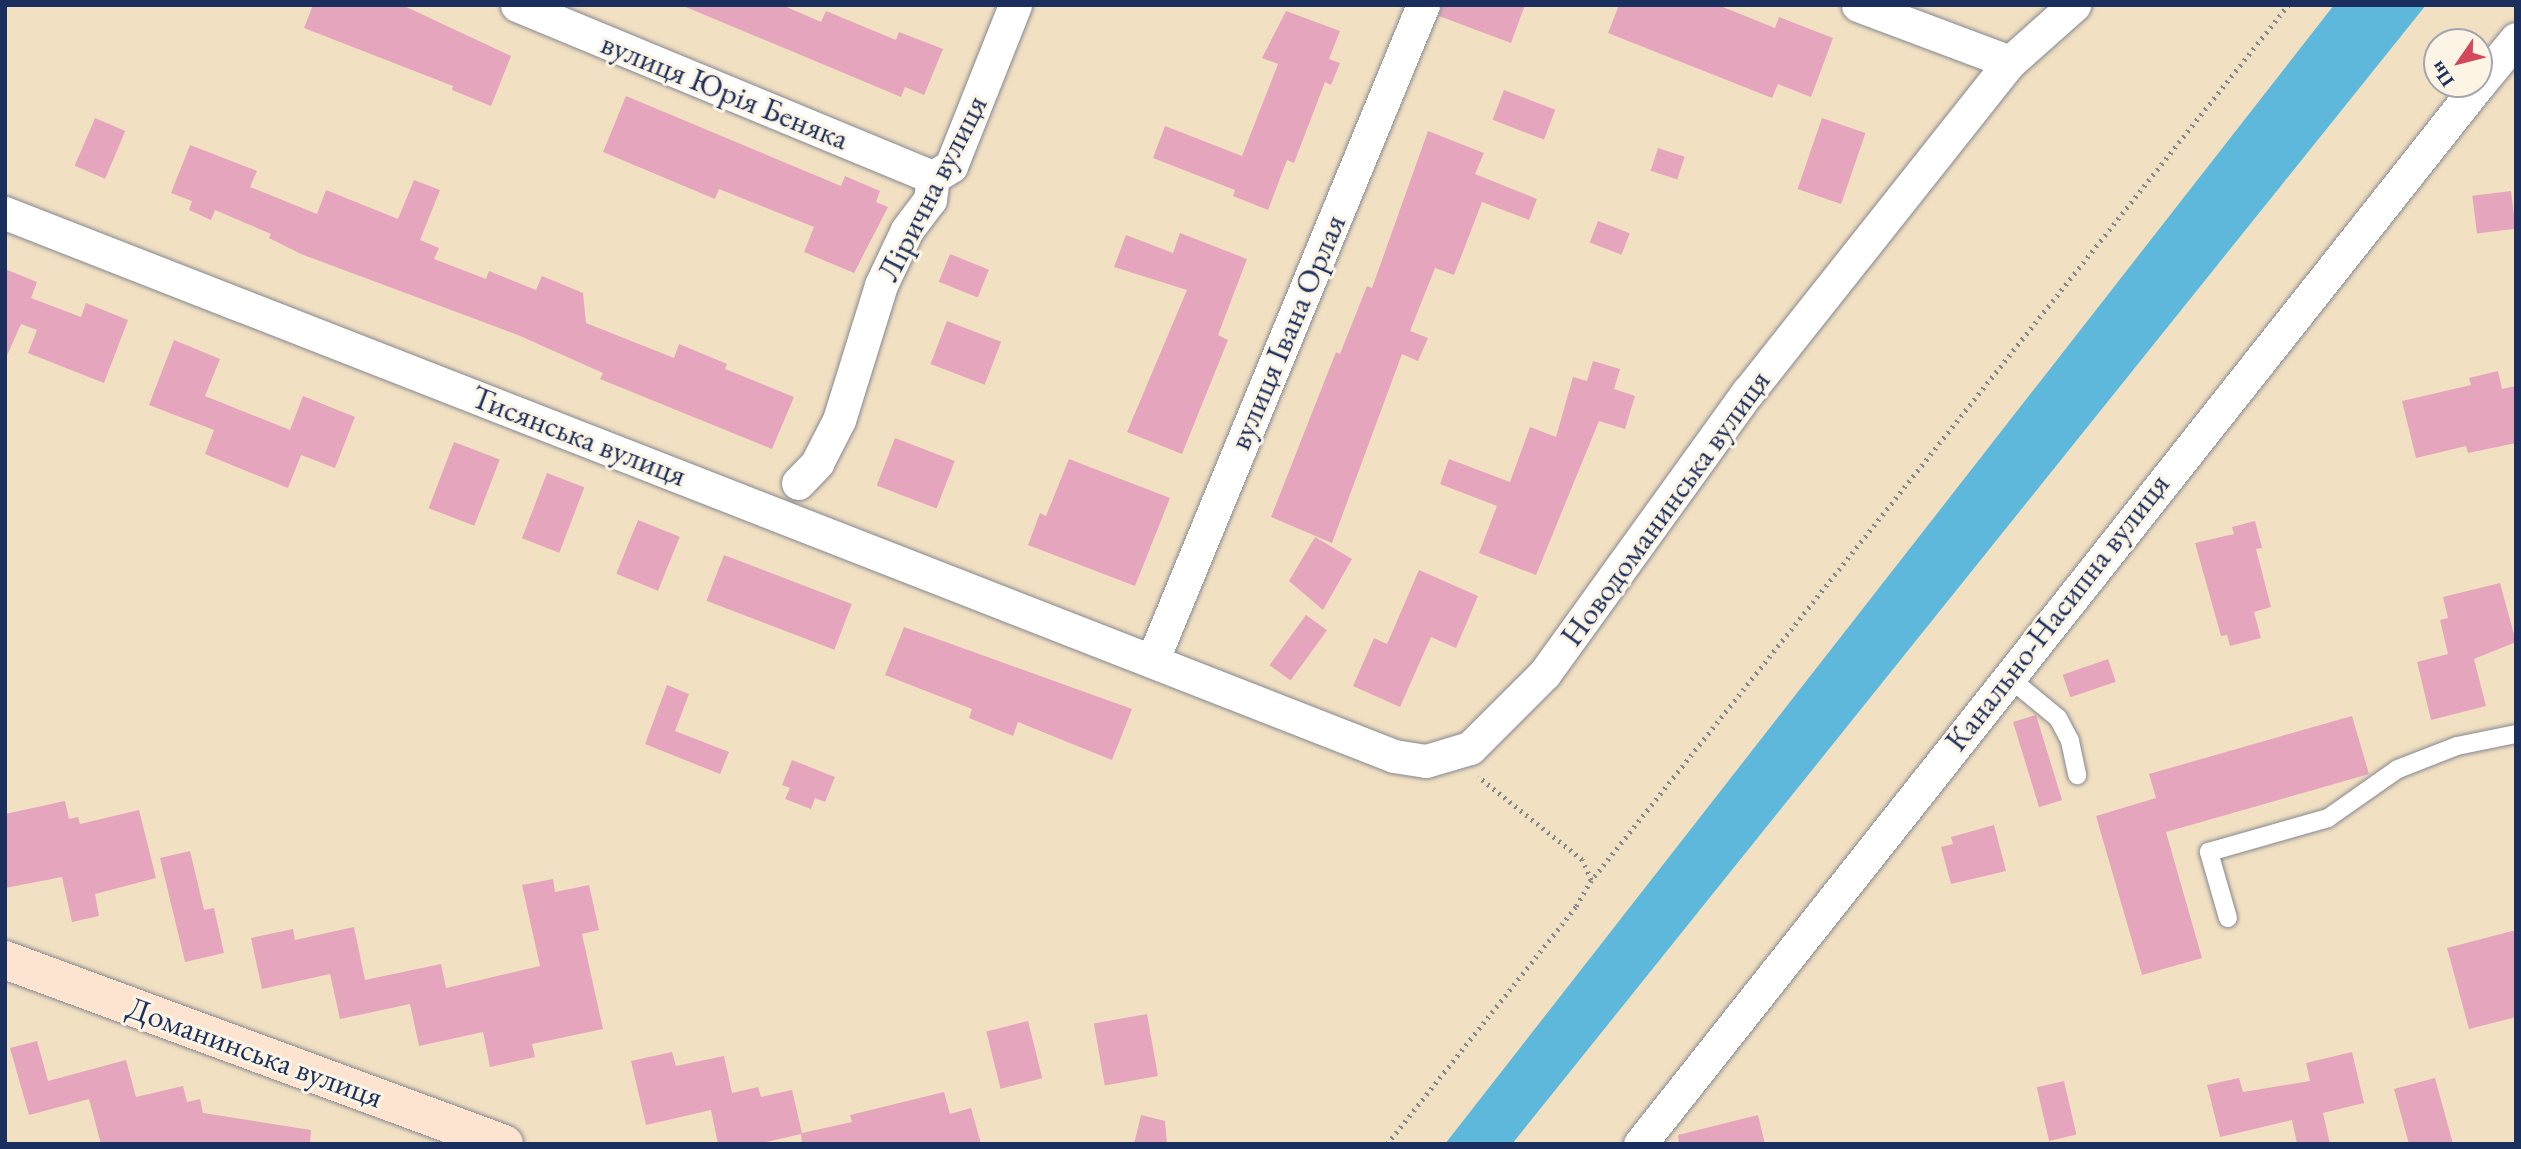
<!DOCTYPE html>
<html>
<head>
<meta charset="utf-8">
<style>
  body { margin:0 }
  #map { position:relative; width:2521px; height:1149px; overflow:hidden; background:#f2e0c2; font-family:"EB Garamond",serif }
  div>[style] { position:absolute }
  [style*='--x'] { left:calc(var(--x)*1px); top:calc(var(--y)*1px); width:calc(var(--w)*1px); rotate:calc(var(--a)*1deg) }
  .water>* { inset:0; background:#5eb8db }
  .building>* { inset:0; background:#e5a6bd; transform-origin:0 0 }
  .path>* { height:4.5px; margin-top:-2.25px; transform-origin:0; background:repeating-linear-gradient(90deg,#868890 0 2px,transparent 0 7px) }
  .roads { filter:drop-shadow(0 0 2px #868890) drop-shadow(0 0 2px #868890) }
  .service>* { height:18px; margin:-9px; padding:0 9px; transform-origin:9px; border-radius:9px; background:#fff }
  .minor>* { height:33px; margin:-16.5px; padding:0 16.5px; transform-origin:16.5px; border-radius:16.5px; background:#fff }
  .secondary>* { height:38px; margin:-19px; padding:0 19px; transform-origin:19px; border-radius:19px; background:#fde4d0 }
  span { translate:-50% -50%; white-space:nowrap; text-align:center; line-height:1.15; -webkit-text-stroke:6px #fcf5e5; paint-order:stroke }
  .street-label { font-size:32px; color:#1b2f5e }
  .frame { position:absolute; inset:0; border:7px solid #1b2f5e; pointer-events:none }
  .north { position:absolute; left:2423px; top:28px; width:70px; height:70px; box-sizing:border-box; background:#fcf5e5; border:2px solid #a2a6af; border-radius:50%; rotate:235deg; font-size:19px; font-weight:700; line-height:28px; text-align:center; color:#1b2f5e }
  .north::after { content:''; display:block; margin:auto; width:24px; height:32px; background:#d1495b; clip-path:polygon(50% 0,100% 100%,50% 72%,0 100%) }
</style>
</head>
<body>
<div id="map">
  <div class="water">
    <i style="clip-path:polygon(2334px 5px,2426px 5px,1512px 1144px,1445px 1144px)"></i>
  </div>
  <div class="building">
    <i style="clip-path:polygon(313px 5px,402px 5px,511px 56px,491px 106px,452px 90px,453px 86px,304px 28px)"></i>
    <i style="clip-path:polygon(681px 5px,782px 5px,821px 22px,826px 11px,896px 40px,899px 32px,943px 49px,924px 95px,905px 87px,901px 97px)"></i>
    <i style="clip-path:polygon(1442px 5px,1525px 5px,1511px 43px,1439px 16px)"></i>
    <i style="clip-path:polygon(1619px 5px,1718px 5px,1775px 28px,1779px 17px,1833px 38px,1811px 97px,1778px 84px,1772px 98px,1608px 33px)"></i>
    <i style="clip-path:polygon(1286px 11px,1340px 31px,1329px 59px,1340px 63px,1331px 85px,1325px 82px,1294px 163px,1287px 160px,1268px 210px,1233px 196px,1235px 190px,1153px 158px,1165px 126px,1242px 156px,1278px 64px,1262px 58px)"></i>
    <i style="left:1504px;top:90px;width:55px;height:32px;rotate:21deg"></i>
    <i style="clip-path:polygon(626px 96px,841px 186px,845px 176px,880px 191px,876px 202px,888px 207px,854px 273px,804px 252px,814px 227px,719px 189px,715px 199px,603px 152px)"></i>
    <i style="left:95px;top:118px;width:33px;height:52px;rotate:23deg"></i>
    <i style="left:1822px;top:118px;width:46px;height:75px;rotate:19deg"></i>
    <i style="clip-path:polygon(1428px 131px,1484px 153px,1475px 174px,1537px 199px,1529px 220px,1482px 202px,1454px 275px,1435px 268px,1410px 331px,1428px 338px,1418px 361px,1402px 354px,1332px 543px,1271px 517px,1336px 352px,1340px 354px,1367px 286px,1372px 288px)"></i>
    <i style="clip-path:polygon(190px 145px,257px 171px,250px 187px,317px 214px,326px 190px,398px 219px,414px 180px,440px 190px,420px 240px,439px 248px,434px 259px,486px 279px,489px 271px,536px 290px,542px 276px,583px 293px,586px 323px,674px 358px,679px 344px,727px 364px,725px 369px,794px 397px,772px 449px,600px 379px,603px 373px,518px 335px,301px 254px,269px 238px,271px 234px,215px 210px,211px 220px,189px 210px,192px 201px,171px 193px)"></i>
    <i style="left:1658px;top:148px;width:28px;height:24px;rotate:18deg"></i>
    <i style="left:2511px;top:191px;width:38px;height:39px;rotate:83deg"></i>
    <i style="left:1598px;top:221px;width:34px;height:23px;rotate:21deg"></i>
    <i style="clip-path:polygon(1180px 233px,1247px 259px,1218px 335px,1228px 340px,1182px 454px,1127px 432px,1187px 290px,1114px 267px,1126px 235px,1173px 253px)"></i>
    <i style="left:950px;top:254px;width:42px;height:30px;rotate:22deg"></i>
    <i style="clip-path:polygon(5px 269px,37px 282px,31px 298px,81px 317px,86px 303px,128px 320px,104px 383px,28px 353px,37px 330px,21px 324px,5px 360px)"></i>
    <i style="left:947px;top:321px;width:58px;height:46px;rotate:21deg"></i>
    <i style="clip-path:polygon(174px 340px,220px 359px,205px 396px,290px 430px,303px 396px,355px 417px,335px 468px,301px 455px,288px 488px,205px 454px,214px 430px,149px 405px)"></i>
    <i style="clip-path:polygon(1593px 361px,1620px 369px,1614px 389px,1635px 396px,1625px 429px,1599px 421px,1536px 575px,1479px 553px,1497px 506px,1440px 484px,1449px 459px,1510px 482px,1530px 427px,1556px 437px,1573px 377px,1587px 381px)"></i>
    <i style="clip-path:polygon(2498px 371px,2502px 389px,2516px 386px,2516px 443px,2468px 453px,2466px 446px,2416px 458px,2402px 401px,2471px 385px,2469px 378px)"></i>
    <i style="left:895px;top:438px;width:64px;height:51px;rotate:21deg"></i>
    <i style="left:454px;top:442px;width:49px;height:71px;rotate:21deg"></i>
    <i style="clip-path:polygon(1069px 459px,1170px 498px,1135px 586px,1028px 545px,1040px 513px,1046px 516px)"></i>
    <i style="left:547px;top:473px;width:40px;height:70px;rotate:21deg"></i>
    <i style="left:638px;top:520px;width:45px;height:58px;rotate:22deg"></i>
    <i style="clip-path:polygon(2255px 521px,2262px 548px,2256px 549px,2271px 607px,2254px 612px,2261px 638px,2230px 646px,2227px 635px,2221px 636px,2195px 543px,2234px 534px,2232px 527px)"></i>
    <i style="clip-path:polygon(1315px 537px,1352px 559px,1323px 610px,1289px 581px)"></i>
    <i style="left:724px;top:555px;width:137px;height:49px;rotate:21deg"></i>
    <i style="clip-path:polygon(1419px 570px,1478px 596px,1456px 648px,1431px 637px,1400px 707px,1353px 686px,1374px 638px,1387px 644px)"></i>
    <i style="clip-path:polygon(2500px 583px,2516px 642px,2474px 659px,2486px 706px,2431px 720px,2417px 662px,2448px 654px,2440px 620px,2448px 618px,2443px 597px)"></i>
    <i style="left:1306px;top:615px;width:26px;height:62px;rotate:36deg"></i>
    <i style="clip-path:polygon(904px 627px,1132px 709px,1112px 760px,1018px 722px,1013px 736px,969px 718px,972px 709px,885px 675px)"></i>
    <i style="left:2108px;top:659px;width:24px;height:48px;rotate:71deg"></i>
    <i style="clip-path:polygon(667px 685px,689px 694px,675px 731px,729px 752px,720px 774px,645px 744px)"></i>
    <i style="left:2036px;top:715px;width:89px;height:24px;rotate:73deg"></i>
    <i style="clip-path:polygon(2352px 716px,2369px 774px,2166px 832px,2202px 958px,2142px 975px,2096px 816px,2156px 798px,2149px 774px)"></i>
    <i style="clip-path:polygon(792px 760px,835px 777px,825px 802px,815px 798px,811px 809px,785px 799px,790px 788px,782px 785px)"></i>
    <i style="clip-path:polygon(65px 801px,69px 819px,78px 817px,80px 824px,139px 810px,156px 878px,95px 894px,99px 916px,72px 922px,62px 877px,5px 888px,5px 814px)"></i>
    <i style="clip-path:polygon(1994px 825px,2006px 871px,1951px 884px,1941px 847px,1953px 844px,1951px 837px)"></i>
    <i style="clip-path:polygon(190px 851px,204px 910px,214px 908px,224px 953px,185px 962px,160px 858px)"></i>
    <i style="clip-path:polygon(553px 879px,555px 892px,589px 885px,599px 930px,582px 934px,603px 1029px,532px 1044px,535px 1057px,490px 1067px,483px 1032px,419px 1046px,410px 1004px,340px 1019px,330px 974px,262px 989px,251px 938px,293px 929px,295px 940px,354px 927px,365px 980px,441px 964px,446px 988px,540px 966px,522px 885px)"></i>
    <i style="clip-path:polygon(2516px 930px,2516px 1017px,2469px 1029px,2447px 948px)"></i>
    <i style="left:1147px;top:1014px;width:63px;height:54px;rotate:80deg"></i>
    <i style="left:1028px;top:1021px;width:59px;height:43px;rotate:76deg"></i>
    <i style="clip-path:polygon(37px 1041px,48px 1081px,126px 1060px,136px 1097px,183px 1086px,187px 1102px,200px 1099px,203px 1113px,311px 1130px,310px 1144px,101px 1144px,89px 1099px,29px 1115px,10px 1048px)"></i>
    <i style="clip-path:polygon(672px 1052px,676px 1066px,724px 1056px,732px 1093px,758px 1087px,761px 1097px,792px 1090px,802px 1133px,852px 1122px,850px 1115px,944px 1092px,950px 1114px,971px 1108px,981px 1144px,802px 1144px,801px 1134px,758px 1144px,718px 1144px,711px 1110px,646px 1125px,631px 1061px)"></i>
    <i style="clip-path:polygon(2352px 1052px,2364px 1103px,2323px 1113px,2330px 1144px,2297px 1144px,2292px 1120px,2220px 1137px,2207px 1085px,2239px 1078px,2243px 1092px,2310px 1081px,2306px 1063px)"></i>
    <i style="clip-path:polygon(2435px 1078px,2453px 1144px,2409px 1144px,2394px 1089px)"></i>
    <i style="left:2064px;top:1081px;width:55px;height:28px;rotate:77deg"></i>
    <i style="clip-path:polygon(1141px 1115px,1165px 1121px,1167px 1144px,1134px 1144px)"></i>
    <i style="clip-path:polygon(1758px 1115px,1765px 1144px,1679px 1144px,1678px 1135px)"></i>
  </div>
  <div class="path">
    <i style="--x:1590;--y:882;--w:1121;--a:-51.48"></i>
    <i style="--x:1387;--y:1144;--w:304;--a:-51.5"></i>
    <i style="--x:1576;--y:906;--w:30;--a:-60"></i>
    <i style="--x:1591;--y:880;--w:22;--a:-114"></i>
    <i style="--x:1582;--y:860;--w:133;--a:-141.4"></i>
  </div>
  <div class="roads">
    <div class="service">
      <i style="--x:2007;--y:676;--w:66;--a:39.5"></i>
      <i style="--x:2058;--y:718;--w:26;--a:62"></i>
      <i style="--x:2070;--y:741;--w:35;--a:78"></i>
      <i style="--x:2228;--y:918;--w:69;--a:-106.1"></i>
      <i style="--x:2209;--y:852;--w:124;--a:-15.9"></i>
      <i style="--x:2328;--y:818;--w:85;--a:-35"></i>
      <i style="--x:2398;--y:769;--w:63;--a:-21.3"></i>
      <i style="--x:2457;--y:746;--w:60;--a:-11.5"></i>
    </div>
    <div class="minor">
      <i style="--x:517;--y:5;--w:450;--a:22.5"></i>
      <i style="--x:1858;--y:5;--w:162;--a:20.6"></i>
      <i style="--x:2479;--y:84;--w:58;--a:-50.6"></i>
      <i style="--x:5;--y:213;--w:1491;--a:21.35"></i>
      <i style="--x:1394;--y:756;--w:32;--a:9"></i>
      <i style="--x:1426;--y:761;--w:46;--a:-16.5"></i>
      <i style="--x:1470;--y:748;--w:106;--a:-45"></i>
      <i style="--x:1545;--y:673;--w:347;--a:-54.2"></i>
      <i style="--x:1748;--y:392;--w:421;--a:-51.6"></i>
      <i style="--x:2010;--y:62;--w:86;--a:-41.7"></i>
      <i style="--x:798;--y:483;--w:28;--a:-46"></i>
      <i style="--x:817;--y:463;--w:48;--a:-62.9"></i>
      <i style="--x:839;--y:420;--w:141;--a:-72.7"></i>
      <i style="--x:881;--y:285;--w:61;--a:-64.7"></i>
      <i style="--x:907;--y:230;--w:38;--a:-53"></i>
      <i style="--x:930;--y:200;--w:23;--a:-83"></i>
      <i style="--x:933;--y:177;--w:21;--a:-31"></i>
      <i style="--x:951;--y:166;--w:173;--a:-68.3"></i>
      <i style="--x:1153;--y:659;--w:708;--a:-67.57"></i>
      <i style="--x:1640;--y:1144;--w:1352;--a:-51.64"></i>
    </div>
    <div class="secondary">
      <i style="--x:5;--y:960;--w:532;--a:20.24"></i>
    </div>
  </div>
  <div class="street-label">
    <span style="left:725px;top:91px;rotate:22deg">вулиця Юрія Беняка</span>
    <span style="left:932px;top:188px;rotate:-63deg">Лірична вулиця</span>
    <span style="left:1287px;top:332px;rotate:-67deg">вулиця Івана Орлая</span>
    <span style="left:579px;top:436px;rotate:21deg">Тисянська вулиця</span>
    <span style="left:1665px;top:508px;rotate:-54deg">Новодоманинська вулиця</span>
    <span style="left:2057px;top:612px;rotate:-52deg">Канально-Насипна вулиця</span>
    <span style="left:255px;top:1052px;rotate:20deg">Доманинська вулиця</span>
  </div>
  <div class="frame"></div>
  <div class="north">Пн</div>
</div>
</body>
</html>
